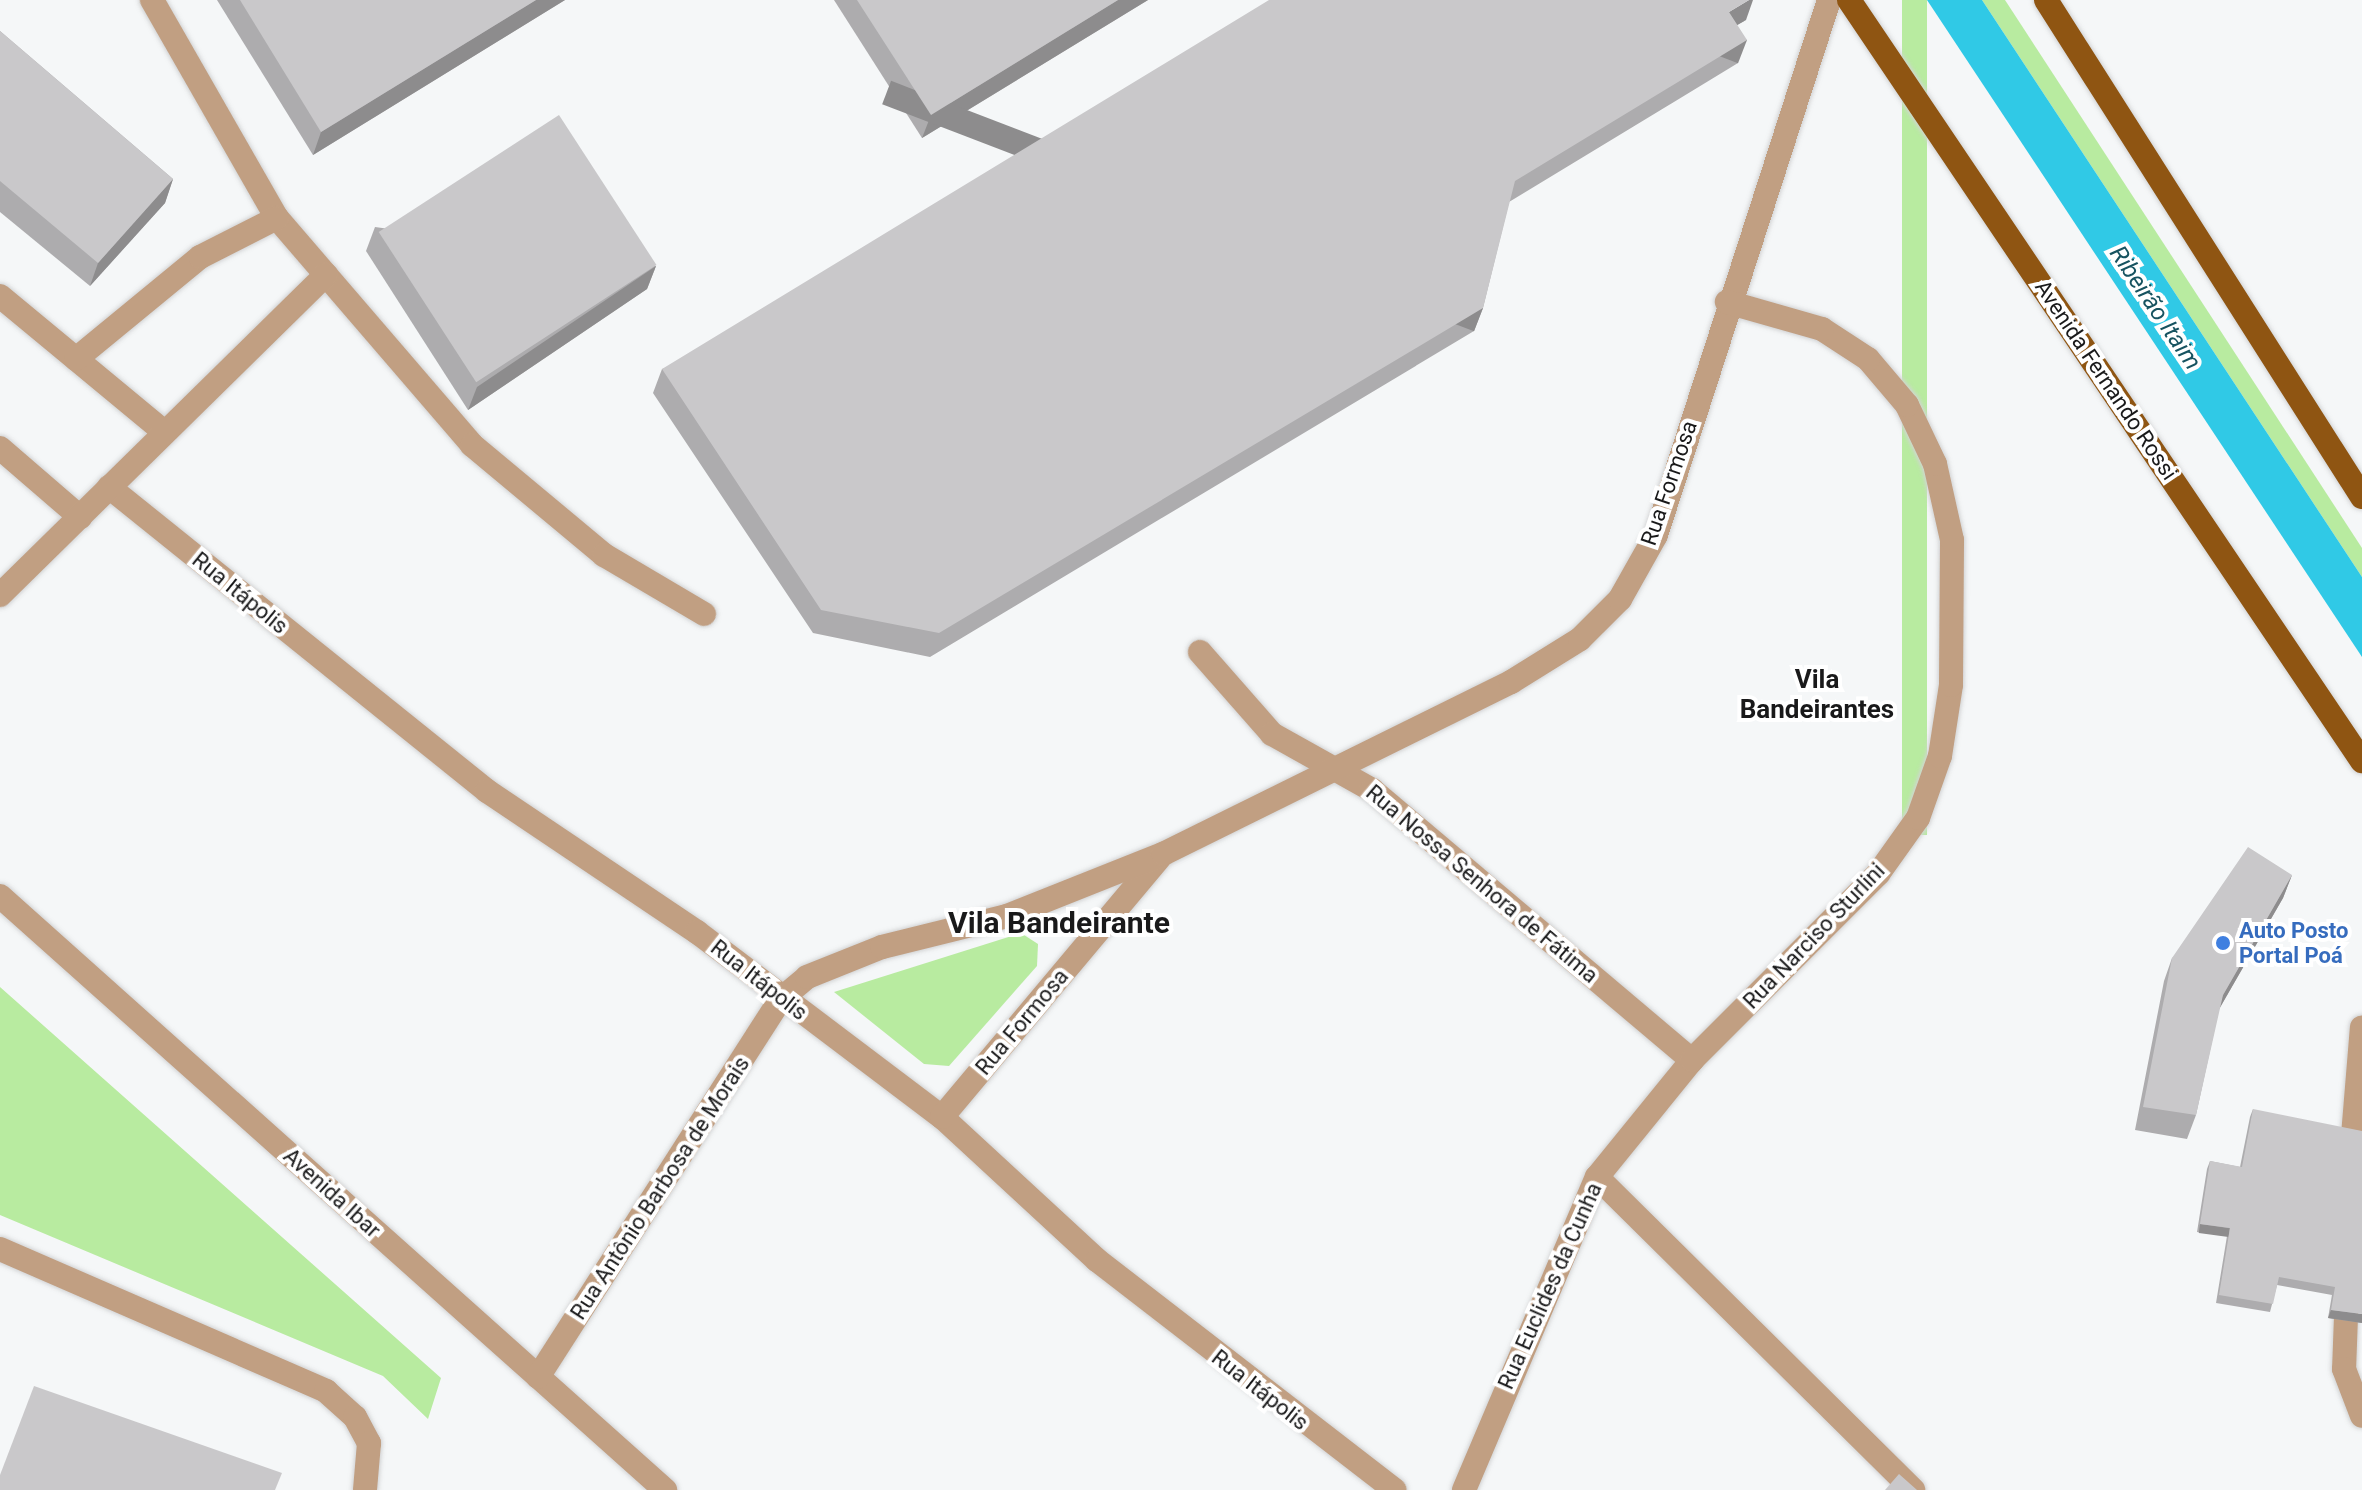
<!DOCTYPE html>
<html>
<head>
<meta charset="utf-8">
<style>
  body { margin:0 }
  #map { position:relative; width:2362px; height:1490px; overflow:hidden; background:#f5f7f8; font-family:Roboto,sans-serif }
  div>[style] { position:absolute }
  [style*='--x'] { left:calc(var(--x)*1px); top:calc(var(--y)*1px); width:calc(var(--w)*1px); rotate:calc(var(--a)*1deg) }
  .green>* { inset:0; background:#b8eba0; transform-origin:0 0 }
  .water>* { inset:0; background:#30c9e6 }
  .roads { filter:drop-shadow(0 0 2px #d2d3d4) drop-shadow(0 0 2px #d2d3d4) }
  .minor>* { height:24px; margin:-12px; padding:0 12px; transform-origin:12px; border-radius:12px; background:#c19f82 }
  .major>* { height:24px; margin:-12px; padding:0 12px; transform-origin:12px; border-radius:12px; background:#8f5512 }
  .wall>* { inset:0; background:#adacae }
  .shaded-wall>* { inset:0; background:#8d8c8d; transform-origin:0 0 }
  .building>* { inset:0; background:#c9c8ca; transform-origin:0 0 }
  .dots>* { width:22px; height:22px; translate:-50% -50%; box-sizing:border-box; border:4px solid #fff; border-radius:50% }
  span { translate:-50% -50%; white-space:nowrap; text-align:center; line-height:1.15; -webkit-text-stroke:8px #fff; paint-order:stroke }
  .street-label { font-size:22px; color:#19191a }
  .shop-label { font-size:22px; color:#366cbe; font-weight:700 }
  .left { translate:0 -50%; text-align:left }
  .water-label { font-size:24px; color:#175360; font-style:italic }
  .quarter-label { font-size:26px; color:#19191a; font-weight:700 }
  .district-label { font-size:30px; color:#19191a; font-weight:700 }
</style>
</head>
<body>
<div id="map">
  <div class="green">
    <i style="left:1902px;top:0;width:25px;height:835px"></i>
    <i style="clip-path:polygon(1982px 0,2005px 0,2362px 548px,2362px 577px)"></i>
    <i style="clip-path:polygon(1021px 933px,1038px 944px,1037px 966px,949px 1066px,924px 1064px,834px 992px)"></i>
    <i style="clip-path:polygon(0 987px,441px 1378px,428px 1419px,383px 1376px,0 1215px)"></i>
  </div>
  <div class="water">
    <i style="clip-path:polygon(1927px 0,1982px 0,2362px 577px,2362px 657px)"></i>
  </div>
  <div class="roads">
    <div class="minor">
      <i style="--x:152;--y:0;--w:251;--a:60.2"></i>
      <i style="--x:277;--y:218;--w:299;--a:49.3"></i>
      <i style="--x:472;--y:445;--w:172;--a:39.8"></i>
      <i style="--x:604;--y:555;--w:116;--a:30.5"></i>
      <i style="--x:0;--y:296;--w:212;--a:39.6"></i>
      <i style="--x:76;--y:359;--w:161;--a:-39.4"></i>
      <i style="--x:200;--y:257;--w:86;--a:-26.9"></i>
      <i style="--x:0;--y:448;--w:106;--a:40.8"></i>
      <i style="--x:109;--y:487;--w:485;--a:38.8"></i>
      <i style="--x:487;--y:791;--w:253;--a:33.9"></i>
      <i style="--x:697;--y:932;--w:307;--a:37.1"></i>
      <i style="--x:942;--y:1117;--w:211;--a:42.7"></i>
      <i style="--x:1097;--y:1260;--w:376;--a:37.7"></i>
      <i style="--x:0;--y:595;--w:457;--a:-44.5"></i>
      <i style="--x:1200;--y:652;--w:109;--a:48.7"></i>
      <i style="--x:1272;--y:734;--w:115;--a:29.2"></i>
      <i style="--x:1372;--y:790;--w:419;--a:40.2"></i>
      <i style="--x:0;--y:896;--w:892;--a:41.77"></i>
      <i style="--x:942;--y:1117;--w:338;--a:-50"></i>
      <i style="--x:2351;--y:1160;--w:133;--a:-85.3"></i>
      <i style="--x:1597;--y:1177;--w:445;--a:44.7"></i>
      <i style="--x:0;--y:1249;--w:356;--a:23.5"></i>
      <i style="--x:326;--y:1391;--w:39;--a:42"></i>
      <i style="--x:355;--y:1417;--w:30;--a:62"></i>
      <i style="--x:369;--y:1443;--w:47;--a:94.9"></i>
      <i style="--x:2347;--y:1289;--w:80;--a:92.1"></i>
      <i style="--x:2344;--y:1369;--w:50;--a:69"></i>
      <i style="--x:538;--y:1377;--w:449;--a:-57.3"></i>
      <i style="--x:781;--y:999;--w:34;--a:-40"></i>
      <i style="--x:807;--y:977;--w:81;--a:-21.8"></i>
      <i style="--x:882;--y:947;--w:129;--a:-13.9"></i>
      <i style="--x:1007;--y:916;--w:168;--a:-21.7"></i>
      <i style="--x:1163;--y:854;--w:388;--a:-26.3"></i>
      <i style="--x:1511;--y:682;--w:81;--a:-31.9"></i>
      <i style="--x:1580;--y:639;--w:57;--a:-45"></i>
      <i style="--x:1620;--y:599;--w:73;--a:-60.6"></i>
      <i style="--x:1656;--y:535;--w:562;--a:-72.08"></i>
      <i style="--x:1464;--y:1490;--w:340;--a:-67"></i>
      <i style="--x:1597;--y:1177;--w:151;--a:-50.9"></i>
      <i style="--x:1692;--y:1060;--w:263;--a:-45"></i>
      <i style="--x:1878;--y:874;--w:69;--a:-54.5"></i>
      <i style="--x:1918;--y:818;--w:66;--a:-70.5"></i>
      <i style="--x:1940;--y:756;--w:72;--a:-81.2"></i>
      <i style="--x:1951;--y:685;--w:145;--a:-89.6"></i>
      <i style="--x:1952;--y:540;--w:78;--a:-102.6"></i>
      <i style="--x:1935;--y:464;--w:65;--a:-115.4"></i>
      <i style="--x:1907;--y:405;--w:60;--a:-130.3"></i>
      <i style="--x:1868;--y:359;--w:55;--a:-146.9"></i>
      <i style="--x:1822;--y:329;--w:99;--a:-164.1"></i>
    </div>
    <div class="major">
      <i style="--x:1849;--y:0;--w:918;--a:56.02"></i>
      <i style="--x:2046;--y:0;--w:589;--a:57.55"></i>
    </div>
  </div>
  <div class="wall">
    <i style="clip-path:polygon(217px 0,565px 0,313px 155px)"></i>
    <i style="clip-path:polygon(834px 0,1148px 0,922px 138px)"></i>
    <i style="clip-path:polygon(1746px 20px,1737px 25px,1738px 63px,1509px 202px,1483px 308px,1474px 331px,930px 657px,813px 633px,653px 393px,662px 369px)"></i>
    <i style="clip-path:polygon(0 31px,173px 179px,165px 203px,90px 286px,0 212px)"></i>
    <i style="clip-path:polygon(375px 227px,656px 266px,647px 289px,468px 410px,366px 251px)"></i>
    <i style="clip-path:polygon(2292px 875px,2283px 898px,2219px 1009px,2196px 1115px,2187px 1139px,2135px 1130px,2164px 981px,2172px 958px)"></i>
    <i style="clip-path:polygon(2253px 1109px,2362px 1323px,2328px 1318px,2332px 1295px,2277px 1285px,2270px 1312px,2216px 1303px,2227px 1236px,2197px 1232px,2207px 1169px,2210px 1161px,2240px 1167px,2250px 1117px)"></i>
  </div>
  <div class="shaded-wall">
    <i style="clip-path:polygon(536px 0,565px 0,313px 155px,321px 132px)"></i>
    <i style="clip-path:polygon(1118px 0,1148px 0,922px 138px,931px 115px)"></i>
    <i style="clip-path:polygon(1749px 0,1753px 0,1746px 20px,1720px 35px,1729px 12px)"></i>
    <i style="left:1747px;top:40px;width:25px;height:271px;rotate:111deg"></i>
    <i style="clip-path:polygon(173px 179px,165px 203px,90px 286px,98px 263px)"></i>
    <i style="clip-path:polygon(656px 266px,647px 289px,468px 410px,477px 387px)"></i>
    <i style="left:1483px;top:308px;width:25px;height:634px;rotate:111deg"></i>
    <i style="clip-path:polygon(2292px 875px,2283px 898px,2214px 1018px,2223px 995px)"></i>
    <i style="left:2200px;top:1224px;width:30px;height:9px;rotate:8deg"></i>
    <i style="clip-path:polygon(2331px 1310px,2362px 1314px,2362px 1323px,2328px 1318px)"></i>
  </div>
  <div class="building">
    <i style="clip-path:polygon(240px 0,536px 0,321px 132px)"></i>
    <i style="clip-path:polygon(857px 0,1118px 0,931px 115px)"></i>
    <i style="clip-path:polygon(1269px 0,1749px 0,1729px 12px,1747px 40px,1515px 181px,1483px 308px,939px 633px,821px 610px,662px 369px)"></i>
    <i style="clip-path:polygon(0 31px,173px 179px,98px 263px,0 181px)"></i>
    <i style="left:559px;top:115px;width:179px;height:215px;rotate:57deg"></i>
    <i style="clip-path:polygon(2248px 847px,2292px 875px,2223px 995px,2196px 1115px,2143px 1107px,2172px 958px)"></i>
    <i style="clip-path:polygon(2253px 1109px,2362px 1131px,2362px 1314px,2331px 1310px,2335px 1287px,2279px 1277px,2273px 1304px,2219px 1295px,2230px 1228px,2200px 1224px,2210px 1161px,2242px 1167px)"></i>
    <i style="clip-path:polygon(34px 1386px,282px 1473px,275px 1490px,0 1490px,0 1475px)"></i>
    <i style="clip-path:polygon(1899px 1474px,1917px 1490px,1885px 1490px)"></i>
  </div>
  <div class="dots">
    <i style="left:2223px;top:943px;background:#3f7fe0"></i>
  </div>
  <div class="street-label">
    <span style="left:2106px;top:380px;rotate:56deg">Avenida Fernando Rossi</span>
    <span style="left:1669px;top:483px;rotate:-71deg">Rua Formosa</span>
    <span style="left:240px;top:593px;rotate:39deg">Rua Itápolis</span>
    <span style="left:1482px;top:884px;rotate:40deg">Rua Nossa Senhora de Fátima</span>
    <span style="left:1814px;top:936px;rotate:-46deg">Rua Narciso Sturlini</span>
    <span style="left:759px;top:980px;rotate:38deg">Rua Itápolis</span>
    <span style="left:1022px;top:1022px;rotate:-50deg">Rua Formosa</span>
    <span style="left:660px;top:1188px;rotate:-57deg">Rua Antônio Barbosa de Morais</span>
    <span style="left:332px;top:1193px;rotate:42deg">Avenida Ibar</span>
    <span style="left:1550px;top:1286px;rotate:-66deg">Rua Euclides da Cunha</span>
    <span style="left:1260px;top:1390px;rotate:38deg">Rua Itápolis</span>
  </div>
  <div class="shop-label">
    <span class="left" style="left:2239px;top:943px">Auto Posto<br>Portal Poá</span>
  </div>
  <div class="water-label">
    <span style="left:2155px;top:308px;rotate:56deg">Ribeirão Itaim</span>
  </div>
  <div class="quarter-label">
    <span style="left:1817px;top:695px">Vila<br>Bandeirantes</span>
  </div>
  <div class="district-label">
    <span style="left:1059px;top:923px">Vila Bandeirante</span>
  </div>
</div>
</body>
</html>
